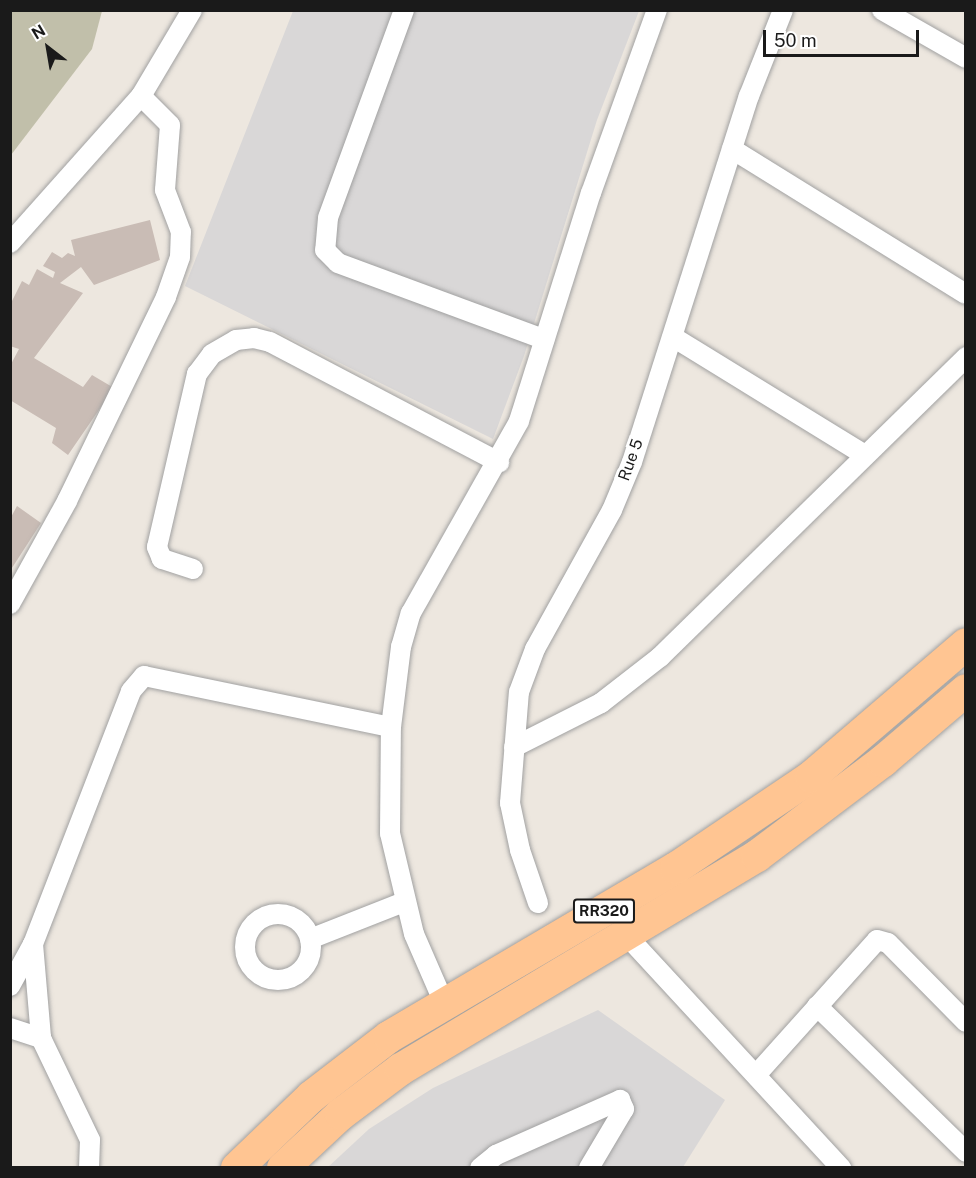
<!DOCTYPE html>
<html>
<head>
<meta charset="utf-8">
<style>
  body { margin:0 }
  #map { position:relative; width:976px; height:1178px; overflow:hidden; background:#ede7df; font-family:"Public Sans",sans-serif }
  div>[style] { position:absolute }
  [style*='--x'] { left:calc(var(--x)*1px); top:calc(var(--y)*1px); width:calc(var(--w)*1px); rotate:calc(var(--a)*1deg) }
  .residential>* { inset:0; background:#d9d7d7 }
  .construction>* { inset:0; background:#c1bfaa }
  .building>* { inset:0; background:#c9bcb5 }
  .roads { filter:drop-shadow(0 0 2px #a1a1a1) drop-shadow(0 0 2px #a1a1a1) }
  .street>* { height:20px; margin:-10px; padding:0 10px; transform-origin:10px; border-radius:10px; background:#fff }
  .street>.ring { margin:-10px; padding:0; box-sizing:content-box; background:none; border:20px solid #fff; border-radius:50% }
  .primary>* { height:32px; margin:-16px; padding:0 16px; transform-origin:16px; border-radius:16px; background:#ffc592 }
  span { translate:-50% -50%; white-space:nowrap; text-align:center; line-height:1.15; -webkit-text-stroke:6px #fff; paint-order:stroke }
  .shield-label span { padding:2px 4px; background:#fff; border:2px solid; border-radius:4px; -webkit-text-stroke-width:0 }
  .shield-label { font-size:15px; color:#1a1a1a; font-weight:700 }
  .street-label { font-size:16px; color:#1a1a1a }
  .frame { position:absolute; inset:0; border:12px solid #1a1a1a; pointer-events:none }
  .north { position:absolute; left:18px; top:18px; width:60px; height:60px; -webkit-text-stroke:4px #fff; paint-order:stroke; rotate:329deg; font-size:16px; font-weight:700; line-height:24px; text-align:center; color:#1a1a1a }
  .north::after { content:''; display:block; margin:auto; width:21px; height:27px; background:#1a1a1a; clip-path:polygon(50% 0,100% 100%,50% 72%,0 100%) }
  .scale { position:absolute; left:763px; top:30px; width:156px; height:27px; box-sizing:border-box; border:3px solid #1a1a1a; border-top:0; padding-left:8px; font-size:18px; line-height:21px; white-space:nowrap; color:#1a1a1a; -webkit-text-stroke:4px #fff; paint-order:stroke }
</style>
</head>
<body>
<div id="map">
  <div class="residential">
    <i style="clip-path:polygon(293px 11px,639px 11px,597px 120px,524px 356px,493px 439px,185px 286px)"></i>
    <i style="clip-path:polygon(598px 1010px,725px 1100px,683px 1167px,327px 1168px,369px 1129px,433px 1088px)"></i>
  </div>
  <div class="construction">
    <i style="clip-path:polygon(11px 10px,102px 11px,92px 49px,11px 155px)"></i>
  </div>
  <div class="building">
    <i style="clip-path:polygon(150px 220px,160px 260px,94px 285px,81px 267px,60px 283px,83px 293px,34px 358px,83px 387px,92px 375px,114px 388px,68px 455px,52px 443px,56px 428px,10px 400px,10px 366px,19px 349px,10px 346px,10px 305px,22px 281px,29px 285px,37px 269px,53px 278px,55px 272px,43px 266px,52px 252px,62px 258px,68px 253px,75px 256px,71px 240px)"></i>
    <i style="clip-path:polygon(17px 506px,41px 523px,10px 571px,10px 519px)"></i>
  </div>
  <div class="roads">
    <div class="street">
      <i style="--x:404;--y:10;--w:221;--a:110.1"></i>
      <i style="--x:328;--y:218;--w:32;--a:95"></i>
      <i style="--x:325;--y:250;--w:18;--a:45"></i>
      <i style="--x:338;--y:263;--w:220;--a:20.3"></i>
      <i style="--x:882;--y:10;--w:97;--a:29.7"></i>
      <i style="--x:732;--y:149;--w:275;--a:31.8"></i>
      <i style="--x:10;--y:243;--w:197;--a:-48.3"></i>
      <i style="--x:141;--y:96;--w:100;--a:-59.3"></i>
      <i style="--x:673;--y:337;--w:225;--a:31.6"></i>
      <i style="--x:193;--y:569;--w:33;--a:-162"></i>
      <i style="--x:162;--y:559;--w:13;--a:-113"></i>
      <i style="--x:157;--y:547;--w:178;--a:-77"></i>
      <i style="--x:197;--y:374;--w:25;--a:-53"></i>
      <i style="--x:212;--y:354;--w:28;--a:-30"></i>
      <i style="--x:236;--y:340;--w:18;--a:-6"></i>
      <i style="--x:254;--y:338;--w:16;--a:14"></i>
      <i style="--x:270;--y:342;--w:259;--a:27.7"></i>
      <i style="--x:10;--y:604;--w:118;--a:-61"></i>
      <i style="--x:67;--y:501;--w:227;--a:-64.1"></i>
      <i style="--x:166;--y:297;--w:42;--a:-70.7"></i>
      <i style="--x:180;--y:257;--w:25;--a:-88"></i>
      <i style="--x:181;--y:232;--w:45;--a:-110.9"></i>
      <i style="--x:165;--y:190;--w:65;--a:-85.6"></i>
      <i style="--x:170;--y:125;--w:41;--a:-135"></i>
      <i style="--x:514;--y:747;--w:97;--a:-26.8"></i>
      <i style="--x:601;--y:703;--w:75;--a:-37.9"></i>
      <i style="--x:660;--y:657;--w:429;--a:-44.4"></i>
      <i style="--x:538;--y:903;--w:56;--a:-108.8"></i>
      <i style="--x:520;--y:850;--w:48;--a:-102"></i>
      <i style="--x:510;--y:803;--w:111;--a:-85.4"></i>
      <i style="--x:519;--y:692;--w:46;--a:-69.6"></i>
      <i style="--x:535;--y:649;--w:159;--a:-61"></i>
      <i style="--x:612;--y:510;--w:52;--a:-67.4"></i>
      <i style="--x:632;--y:462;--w:384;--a:-72.3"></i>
      <i style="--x:749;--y:96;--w:92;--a:-68.4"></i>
      <i class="ring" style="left:245px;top:914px;width:46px;height:46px"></i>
      <i style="--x:627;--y:936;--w:316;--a:47.3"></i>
      <i style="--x:310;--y:939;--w:101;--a:-21.5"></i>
      <i style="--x:33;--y:944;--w:94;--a:85.1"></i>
      <i style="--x:41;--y:1038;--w:113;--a:64.3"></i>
      <i style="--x:90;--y:1140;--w:28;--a:92"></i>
      <i style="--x:10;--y:986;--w:48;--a:-61.3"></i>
      <i style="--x:33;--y:944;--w:271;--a:-68.8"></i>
      <i style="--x:131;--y:691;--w:20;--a:-49"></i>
      <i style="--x:144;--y:676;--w:252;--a:11.7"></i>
      <i style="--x:444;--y:1003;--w:75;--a:-113.5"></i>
      <i style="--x:414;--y:934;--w:104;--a:-103.4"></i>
      <i style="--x:390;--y:833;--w:106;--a:-89.5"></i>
      <i style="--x:391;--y:727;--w:81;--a:-82.9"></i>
      <i style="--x:401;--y:647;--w:35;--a:-74"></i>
      <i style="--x:411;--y:613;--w:220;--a:-60.6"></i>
      <i style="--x:519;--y:421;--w:239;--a:-72.5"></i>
      <i style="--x:591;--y:193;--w:195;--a:-70.2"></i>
      <i style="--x:817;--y:1006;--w:209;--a:44.4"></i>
      <i style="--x:10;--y:1028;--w:33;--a:18"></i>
      <i style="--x:756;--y:1075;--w:181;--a:-48.1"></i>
      <i style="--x:877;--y:940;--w:11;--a:15"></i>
      <i style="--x:888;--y:943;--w:111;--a:45.4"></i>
      <i style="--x:480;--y:1168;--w:21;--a:-39"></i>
      <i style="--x:496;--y:1155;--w:136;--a:-23.9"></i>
      <i style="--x:620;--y:1100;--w:10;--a:66"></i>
      <i style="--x:624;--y:1109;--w:69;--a:120.7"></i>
    </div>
    <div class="primary">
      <i style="--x:237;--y:1168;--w:103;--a:-43.8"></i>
      <i style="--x:311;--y:1097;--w:98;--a:-37.6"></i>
      <i style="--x:389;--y:1037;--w:333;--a:-30.5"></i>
      <i style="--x:676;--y:868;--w:163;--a:-34"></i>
      <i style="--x:811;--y:777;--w:204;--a:-40.6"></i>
      <i style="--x:283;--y:1168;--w:79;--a:-43"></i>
      <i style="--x:341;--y:1114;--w:75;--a:-36.9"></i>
      <i style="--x:401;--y:1069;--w:415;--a:-30.9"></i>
      <i style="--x:757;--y:856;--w:158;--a:-37"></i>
      <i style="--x:883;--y:761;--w:109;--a:-40.5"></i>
    </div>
  </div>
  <div class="shield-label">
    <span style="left:604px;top:911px">RR320</span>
  </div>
  <div class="street-label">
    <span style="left:631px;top:460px;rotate:-70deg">Rue 5</span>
  </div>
  <div class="frame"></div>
  <div class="north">N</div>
  <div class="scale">50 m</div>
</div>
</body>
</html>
